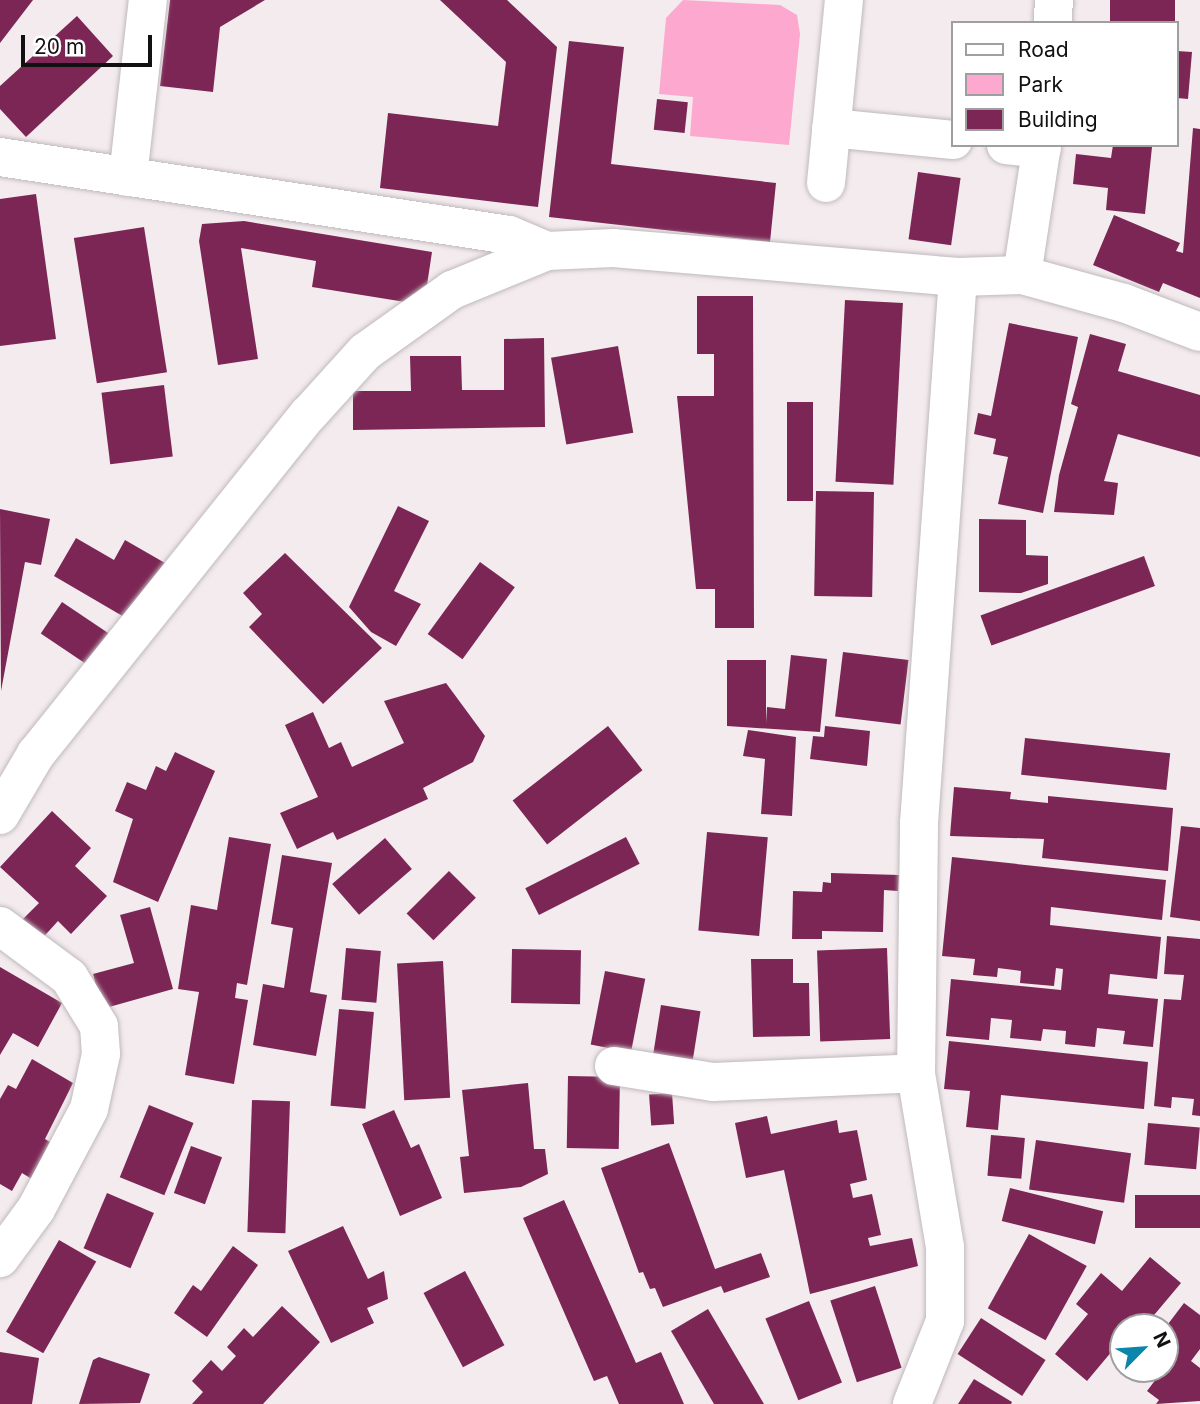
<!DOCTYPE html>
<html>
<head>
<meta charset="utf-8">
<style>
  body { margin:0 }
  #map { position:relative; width:1200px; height:1404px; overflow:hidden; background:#f3ebee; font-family:Inter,sans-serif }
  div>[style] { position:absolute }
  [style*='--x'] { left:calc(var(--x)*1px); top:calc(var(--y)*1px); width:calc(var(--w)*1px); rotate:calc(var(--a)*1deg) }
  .green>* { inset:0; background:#fda8cf }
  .building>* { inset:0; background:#7c2655; transform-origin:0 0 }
  .roads { filter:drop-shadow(0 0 2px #c0b9bc) drop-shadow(0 0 2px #c0b9bc) }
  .minor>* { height:38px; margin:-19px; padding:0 19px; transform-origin:19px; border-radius:19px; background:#fff }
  span { translate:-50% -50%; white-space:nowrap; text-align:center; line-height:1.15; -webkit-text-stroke:7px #fff; paint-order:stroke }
  .legend { position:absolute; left:951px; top:21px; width:228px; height:126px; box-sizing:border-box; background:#fff; border:2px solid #a09fa0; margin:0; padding:9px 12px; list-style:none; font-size:21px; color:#121011 }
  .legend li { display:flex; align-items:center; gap:14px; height:35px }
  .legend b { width:35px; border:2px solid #a09fa0 }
  .north { position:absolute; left:1109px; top:1313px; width:70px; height:70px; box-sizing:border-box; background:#fff; border:2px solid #a09fa0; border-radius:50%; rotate:65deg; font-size:19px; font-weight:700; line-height:28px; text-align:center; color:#121011 }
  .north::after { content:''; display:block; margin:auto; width:24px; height:32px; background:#0b86aa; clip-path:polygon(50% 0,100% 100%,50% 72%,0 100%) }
  .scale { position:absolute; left:21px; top:35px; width:131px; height:32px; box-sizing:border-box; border:4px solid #121011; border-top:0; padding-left:9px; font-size:21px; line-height:24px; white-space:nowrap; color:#121011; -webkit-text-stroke:5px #fff; paint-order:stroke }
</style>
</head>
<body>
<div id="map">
  <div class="green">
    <i style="clip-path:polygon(683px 0,780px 5px,797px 15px,800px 34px,789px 145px,690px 136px,693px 97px,659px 94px,666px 18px)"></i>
  </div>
  <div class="building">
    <i style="clip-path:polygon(0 0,33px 0,0 43px)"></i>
    <i style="clip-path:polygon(170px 0,265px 0,220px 27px,213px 92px,160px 86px)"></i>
    <i style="clip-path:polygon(440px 0,507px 0,557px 47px,538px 207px,380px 188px,388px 113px,498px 126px,506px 62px)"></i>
    <i style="left:1110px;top:0;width:65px;height:23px"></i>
    <i style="clip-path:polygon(77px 16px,113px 56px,26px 137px,0 109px,0 86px)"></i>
    <i style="clip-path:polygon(569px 41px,624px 47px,611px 164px,776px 183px,770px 242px,549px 217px)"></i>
    <i style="clip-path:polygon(1177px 51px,1192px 52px,1188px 99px,1177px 98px)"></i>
    <i style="left:657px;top:99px;width:31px;height:31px;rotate:6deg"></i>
    <i style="clip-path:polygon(1193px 128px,1200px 129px,1200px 298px,1163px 283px,1159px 292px,1093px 265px,1114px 215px,1180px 243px,1176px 251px,1183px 253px)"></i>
    <i style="clip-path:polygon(1113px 145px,1152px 147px,1145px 214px,1106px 210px,1108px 188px,1073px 184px,1076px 154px,1111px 158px)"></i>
    <i style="left:918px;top:172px;width:43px;height:68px;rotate:8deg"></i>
    <i style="clip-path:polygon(36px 194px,56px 339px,0 346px,0 199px)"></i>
    <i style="clip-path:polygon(244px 221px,432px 252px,424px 305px,312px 287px,316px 261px,241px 248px,258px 359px,218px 365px,199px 241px,202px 224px)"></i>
    <i style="left:144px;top:227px;width:147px;height:71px;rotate:81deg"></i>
    <i style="clip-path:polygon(697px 296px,753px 296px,754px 628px,715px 628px,715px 589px,696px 589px,677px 396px,714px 396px,714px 354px,697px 354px)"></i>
    <i style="left:845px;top:300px;width:58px;height:182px;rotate:3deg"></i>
    <i style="clip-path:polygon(1009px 323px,1078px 337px,1043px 513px,998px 504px,1008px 457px,993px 454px,996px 439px,974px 434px,978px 413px,991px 416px)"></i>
    <i style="clip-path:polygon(1090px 334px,1126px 344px,1118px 371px,1200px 395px,1200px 457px,1118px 434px,1104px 481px,1118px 483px,1114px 515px,1054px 512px,1059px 475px,1078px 407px,1071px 404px)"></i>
    <i style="clip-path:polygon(544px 338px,545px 427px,353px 430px,353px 391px,411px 391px,410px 356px,461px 356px,462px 390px,504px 390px,504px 339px)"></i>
    <i style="left:618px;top:346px;width:88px;height:68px;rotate:80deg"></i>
    <i style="left:164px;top:385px;width:72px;height:63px;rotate:83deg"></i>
    <i style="left:813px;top:402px;width:99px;height:26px;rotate:90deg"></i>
    <i style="left:816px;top:491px;width:58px;height:105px;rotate:1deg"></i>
    <i style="clip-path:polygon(398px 506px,429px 521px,394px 591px,421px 604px,396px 646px,371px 632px,349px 607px)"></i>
    <i style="clip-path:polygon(0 509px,50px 519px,41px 565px,25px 562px,1px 691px)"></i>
    <i style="clip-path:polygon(979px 519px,1026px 520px,1026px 555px,1048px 556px,1048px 584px,1021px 593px,979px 592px)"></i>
    <i style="clip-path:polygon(76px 538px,114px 560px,125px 540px,165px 563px,131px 621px,54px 576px)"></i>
    <i style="clip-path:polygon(285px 553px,382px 648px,323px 704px,249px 627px,262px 614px,243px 593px)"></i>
    <i style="left:1144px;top:556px;width:32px;height:174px;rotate:70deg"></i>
    <i style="left:480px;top:562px;width:43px;height:89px;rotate:36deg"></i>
    <i style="left:62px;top:602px;width:61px;height:38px;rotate:34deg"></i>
    <i style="left:843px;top:652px;width:66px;height:65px;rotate:7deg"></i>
    <i style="clip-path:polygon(791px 655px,827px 659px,820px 732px,727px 726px,727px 660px,766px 660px,766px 723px,767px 707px,785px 709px)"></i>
    <i style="clip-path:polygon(446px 683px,485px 736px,473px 762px,423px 788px,428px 799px,337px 840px,333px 832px,297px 849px,280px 813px,318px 797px,285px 725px,313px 712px,329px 748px,341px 742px,352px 767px,404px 743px,384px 701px)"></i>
    <i style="left:608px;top:726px;width:56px;height:121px;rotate:52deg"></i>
    <i style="clip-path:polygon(825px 726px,870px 731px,867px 766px,810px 759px,813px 736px,824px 737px)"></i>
    <i style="clip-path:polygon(748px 730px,796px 737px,792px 816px,761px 814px,765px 759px,743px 756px)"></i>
    <i style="left:1025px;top:738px;width:146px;height:37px;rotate:6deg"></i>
    <i style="clip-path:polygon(175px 752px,215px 771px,158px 902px,113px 882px,133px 819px,115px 811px,127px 782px,146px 790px,156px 766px,166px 771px)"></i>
    <i style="clip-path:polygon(954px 787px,1011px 792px,1010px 799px,1048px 803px,1048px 796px,1173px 808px,1168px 871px,1042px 858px,1044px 839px,950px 836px)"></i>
    <i style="clip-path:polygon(52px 811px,91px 848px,75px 866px,107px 896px,71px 934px,58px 921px,38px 943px,18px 924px,39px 903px,0 867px)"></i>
    <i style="clip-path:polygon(1181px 826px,1200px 828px,1200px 921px,1170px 917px)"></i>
    <i style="left:707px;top:832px;width:61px;height:99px;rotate:5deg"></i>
    <i style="clip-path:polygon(229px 837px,271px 844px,247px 985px,237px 983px,235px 998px,248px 1000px,234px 1084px,185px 1075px,199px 992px,178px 989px,191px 905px,217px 910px)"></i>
    <i style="left:626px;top:837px;width:30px;height:113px;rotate:63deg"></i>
    <i style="left:385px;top:838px;width:41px;height:70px;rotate:49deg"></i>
    <i style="clip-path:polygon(282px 855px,332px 863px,310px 992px,327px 995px,316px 1056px,253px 1045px,263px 984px,284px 988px,293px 928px,271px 924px)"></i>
    <i style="clip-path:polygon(952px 857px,1166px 880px,1162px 920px,1051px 907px,1050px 925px,1161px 937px,1157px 979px,1110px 974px,1108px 994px,1158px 999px,1153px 1047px,1123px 1044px,1125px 1031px,1097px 1028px,1095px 1047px,1065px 1044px,1066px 1031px,1043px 1029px,1041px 1041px,1010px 1038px,1012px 1020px,991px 1018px,989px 1040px,946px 1036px,951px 979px,1061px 990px,1063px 969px,1056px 968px,1054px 986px,1020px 983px,1021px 971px,998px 968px,997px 977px,973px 975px,975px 959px,942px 956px)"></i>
    <i style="left:449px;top:871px;width:38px;height:60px;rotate:45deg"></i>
    <i style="clip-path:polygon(831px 873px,899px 875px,898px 891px,884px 890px,883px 932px,822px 931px,822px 939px,792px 939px,793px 891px,822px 892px,823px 882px,831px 883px)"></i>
    <i style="clip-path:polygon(150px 907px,173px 989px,102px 1009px,93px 974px,134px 963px,120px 915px)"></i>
    <i style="clip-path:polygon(1167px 936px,1200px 939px,1200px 1116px,1192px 1115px,1194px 1099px,1172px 1097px,1171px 1108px,1154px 1106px,1164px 999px,1181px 1000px,1184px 975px,1164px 974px)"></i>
    <i style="left:346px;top:948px;width:35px;height:52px;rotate:5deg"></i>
    <i style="left:887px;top:948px;width:91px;height:70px;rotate:88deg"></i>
    <i style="left:512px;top:949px;width:69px;height:54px;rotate:1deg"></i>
    <i style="clip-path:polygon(751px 959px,793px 959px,793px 983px,809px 983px,810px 1036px,753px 1037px)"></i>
    <i style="left:443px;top:961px;width:137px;height:46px;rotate:87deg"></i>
    <i style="clip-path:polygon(0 967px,62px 1003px,38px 1047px,13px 1033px,0 1055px)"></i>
    <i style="left:605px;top:971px;width:41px;height:75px;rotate:11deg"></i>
    <i style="left:661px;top:1005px;width:40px;height:56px;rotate:9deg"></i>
    <i style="left:339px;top:1009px;width:35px;height:97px;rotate:5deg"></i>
    <i style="clip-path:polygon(949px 1041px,1148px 1062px,1144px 1109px,1001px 1095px,998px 1130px,966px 1127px,970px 1091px,944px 1089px)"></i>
    <i style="clip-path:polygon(32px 1059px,73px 1083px,45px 1139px,55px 1145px,35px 1181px,22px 1173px,12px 1191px,0 1184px,0 1099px,8px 1085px,16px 1089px)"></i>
    <i style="left:568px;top:1076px;width:52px;height:72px;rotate:1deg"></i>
    <i style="clip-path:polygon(528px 1083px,534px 1149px,545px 1149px,548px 1174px,521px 1187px,464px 1193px,460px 1157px,469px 1156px,462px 1090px)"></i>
    <i style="left:672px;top:1093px;width:31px;height:23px;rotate:86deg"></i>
    <i style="left:252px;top:1100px;width:38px;height:132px;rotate:2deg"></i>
    <i style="left:149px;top:1105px;width:48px;height:78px;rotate:22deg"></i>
    <i style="clip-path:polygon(394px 1110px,411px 1148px,419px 1144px,442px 1198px,400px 1216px,362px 1124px)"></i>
    <i style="clip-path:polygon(767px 1116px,771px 1134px,837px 1120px,839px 1133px,857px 1130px,867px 1180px,850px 1184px,853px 1198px,872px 1194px,881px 1235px,868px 1238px,870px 1246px,912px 1238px,918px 1266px,810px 1294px,784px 1170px,746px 1178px,735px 1123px)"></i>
    <i style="left:1148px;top:1123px;width:52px;height:42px;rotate:5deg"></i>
    <i style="left:991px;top:1135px;width:34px;height:41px;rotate:5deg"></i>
    <i style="left:1036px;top:1140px;width:96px;height:50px;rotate:8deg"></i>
    <i style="clip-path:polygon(669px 1143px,715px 1269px,761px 1253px,770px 1277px,724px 1293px,721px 1286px,663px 1307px,655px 1288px,650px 1289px,643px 1272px,639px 1273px,601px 1168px)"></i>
    <i style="left:191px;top:1146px;width:33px;height:50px;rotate:20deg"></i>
    <i style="left:1010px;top:1188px;width:96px;height:34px;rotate:14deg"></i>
    <i style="left:107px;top:1193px;width:51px;height:60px;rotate:23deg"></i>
    <i style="left:1200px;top:1195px;width:33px;height:65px;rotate:90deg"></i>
    <i style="clip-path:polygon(564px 1200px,636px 1363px,661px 1352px,684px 1404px,619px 1404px,607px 1376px,594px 1381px,523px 1218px)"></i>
    <i style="clip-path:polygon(343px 1226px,368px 1279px,384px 1271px,388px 1299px,367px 1308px,374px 1323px,331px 1343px,288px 1251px)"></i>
    <i style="left:1029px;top:1234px;width:66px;height:85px;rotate:29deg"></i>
    <i style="left:59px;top:1240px;width:43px;height:106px;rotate:30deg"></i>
    <i style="clip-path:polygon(233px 1246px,258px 1265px,207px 1337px,174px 1313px,193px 1285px,201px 1291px)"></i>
    <i style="clip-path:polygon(1150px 1257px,1181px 1283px,1144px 1327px,1136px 1322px,1123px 1327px,1123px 1338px,1087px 1381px,1055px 1354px,1088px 1314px,1076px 1304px,1101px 1273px,1122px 1291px)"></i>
    <i style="left:465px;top:1271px;width:84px;height:47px;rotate:62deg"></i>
    <i style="left:875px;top:1286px;width:86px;height:47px;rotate:72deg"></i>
    <i style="left:809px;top:1301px;width:88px;height:47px;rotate:68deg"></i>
    <i style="clip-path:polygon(1184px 1303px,1200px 1315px,1200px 1349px,1191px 1361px,1200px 1368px,1200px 1401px,1156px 1404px,1159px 1400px,1147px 1391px,1172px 1358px,1165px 1353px,1165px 1328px)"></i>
    <i style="clip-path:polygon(282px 1306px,320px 1342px,263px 1404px,192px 1404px,203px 1392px,192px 1381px,211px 1360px,222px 1371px,236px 1356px,227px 1347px,244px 1328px,253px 1337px)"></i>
    <i style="clip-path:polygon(708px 1309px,764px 1404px,714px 1404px,671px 1331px)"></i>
    <i style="left:981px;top:1318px;width:77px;height:43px;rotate:33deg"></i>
    <i style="clip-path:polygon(0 1352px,39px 1358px,32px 1404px,0 1404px)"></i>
    <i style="clip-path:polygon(99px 1357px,150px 1374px,140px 1403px,79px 1404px,93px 1360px)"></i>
    <i style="clip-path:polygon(974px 1379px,1012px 1402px,1011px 1404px,958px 1404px)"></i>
  </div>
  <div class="roads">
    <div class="minor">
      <i style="--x:1053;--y:23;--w:23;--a:-88"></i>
      <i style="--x:831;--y:128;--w:123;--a:5.6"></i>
      <i style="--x:1006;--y:145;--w:36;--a:6"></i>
      <i style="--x:0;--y:157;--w:515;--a:8.71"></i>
      <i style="--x:509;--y:235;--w:41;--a:22.8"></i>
      <i style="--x:128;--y:177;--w:178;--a:-83.6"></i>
      <i style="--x:826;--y:183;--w:184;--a:-84.4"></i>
      <i style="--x:1022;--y:275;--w:132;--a:-81.3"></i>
      <i style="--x:0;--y:815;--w:71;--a:-59.5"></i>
      <i style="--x:36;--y:754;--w:435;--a:-51.3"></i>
      <i style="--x:308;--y:415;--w:85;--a:-47.9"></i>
      <i style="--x:365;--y:352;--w:107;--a:-35.5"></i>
      <i style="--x:452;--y:290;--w:103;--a:-22.3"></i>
      <i style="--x:547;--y:251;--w:66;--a:-2.6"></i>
      <i style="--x:613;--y:248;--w:346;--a:4.8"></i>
      <i style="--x:958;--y:277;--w:64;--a:-1.8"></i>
      <i style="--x:1022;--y:275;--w:106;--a:15.4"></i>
      <i style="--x:1124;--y:303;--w:81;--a:20.9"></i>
      <i style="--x:0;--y:926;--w:86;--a:36.5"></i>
      <i style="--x:69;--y:977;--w:57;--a:58.5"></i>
      <i style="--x:99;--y:1026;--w:28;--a:86"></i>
      <i style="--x:101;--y:1054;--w:56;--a:102.3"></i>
      <i style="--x:89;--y:1109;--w:113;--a:117.9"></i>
      <i style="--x:36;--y:1209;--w:61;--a:126.3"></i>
      <i style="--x:614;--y:1066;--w:100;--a:9.2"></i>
      <i style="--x:713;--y:1082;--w:203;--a:-2.5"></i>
      <i style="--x:912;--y:1404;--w:89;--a:-68.3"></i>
      <i style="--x:945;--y:1321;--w:74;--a:-90"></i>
      <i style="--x:945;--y:1247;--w:176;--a:-99.5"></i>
      <i style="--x:916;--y:1073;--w:250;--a:-89.3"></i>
      <i style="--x:919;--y:823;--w:547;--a:-85.91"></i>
    </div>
  </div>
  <ul class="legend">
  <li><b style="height:9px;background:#fff"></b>Road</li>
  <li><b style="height:19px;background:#fda8cf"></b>Park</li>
  <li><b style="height:19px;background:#7c2655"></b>Building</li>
  </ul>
  <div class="north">N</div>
  <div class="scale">20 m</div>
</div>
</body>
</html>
